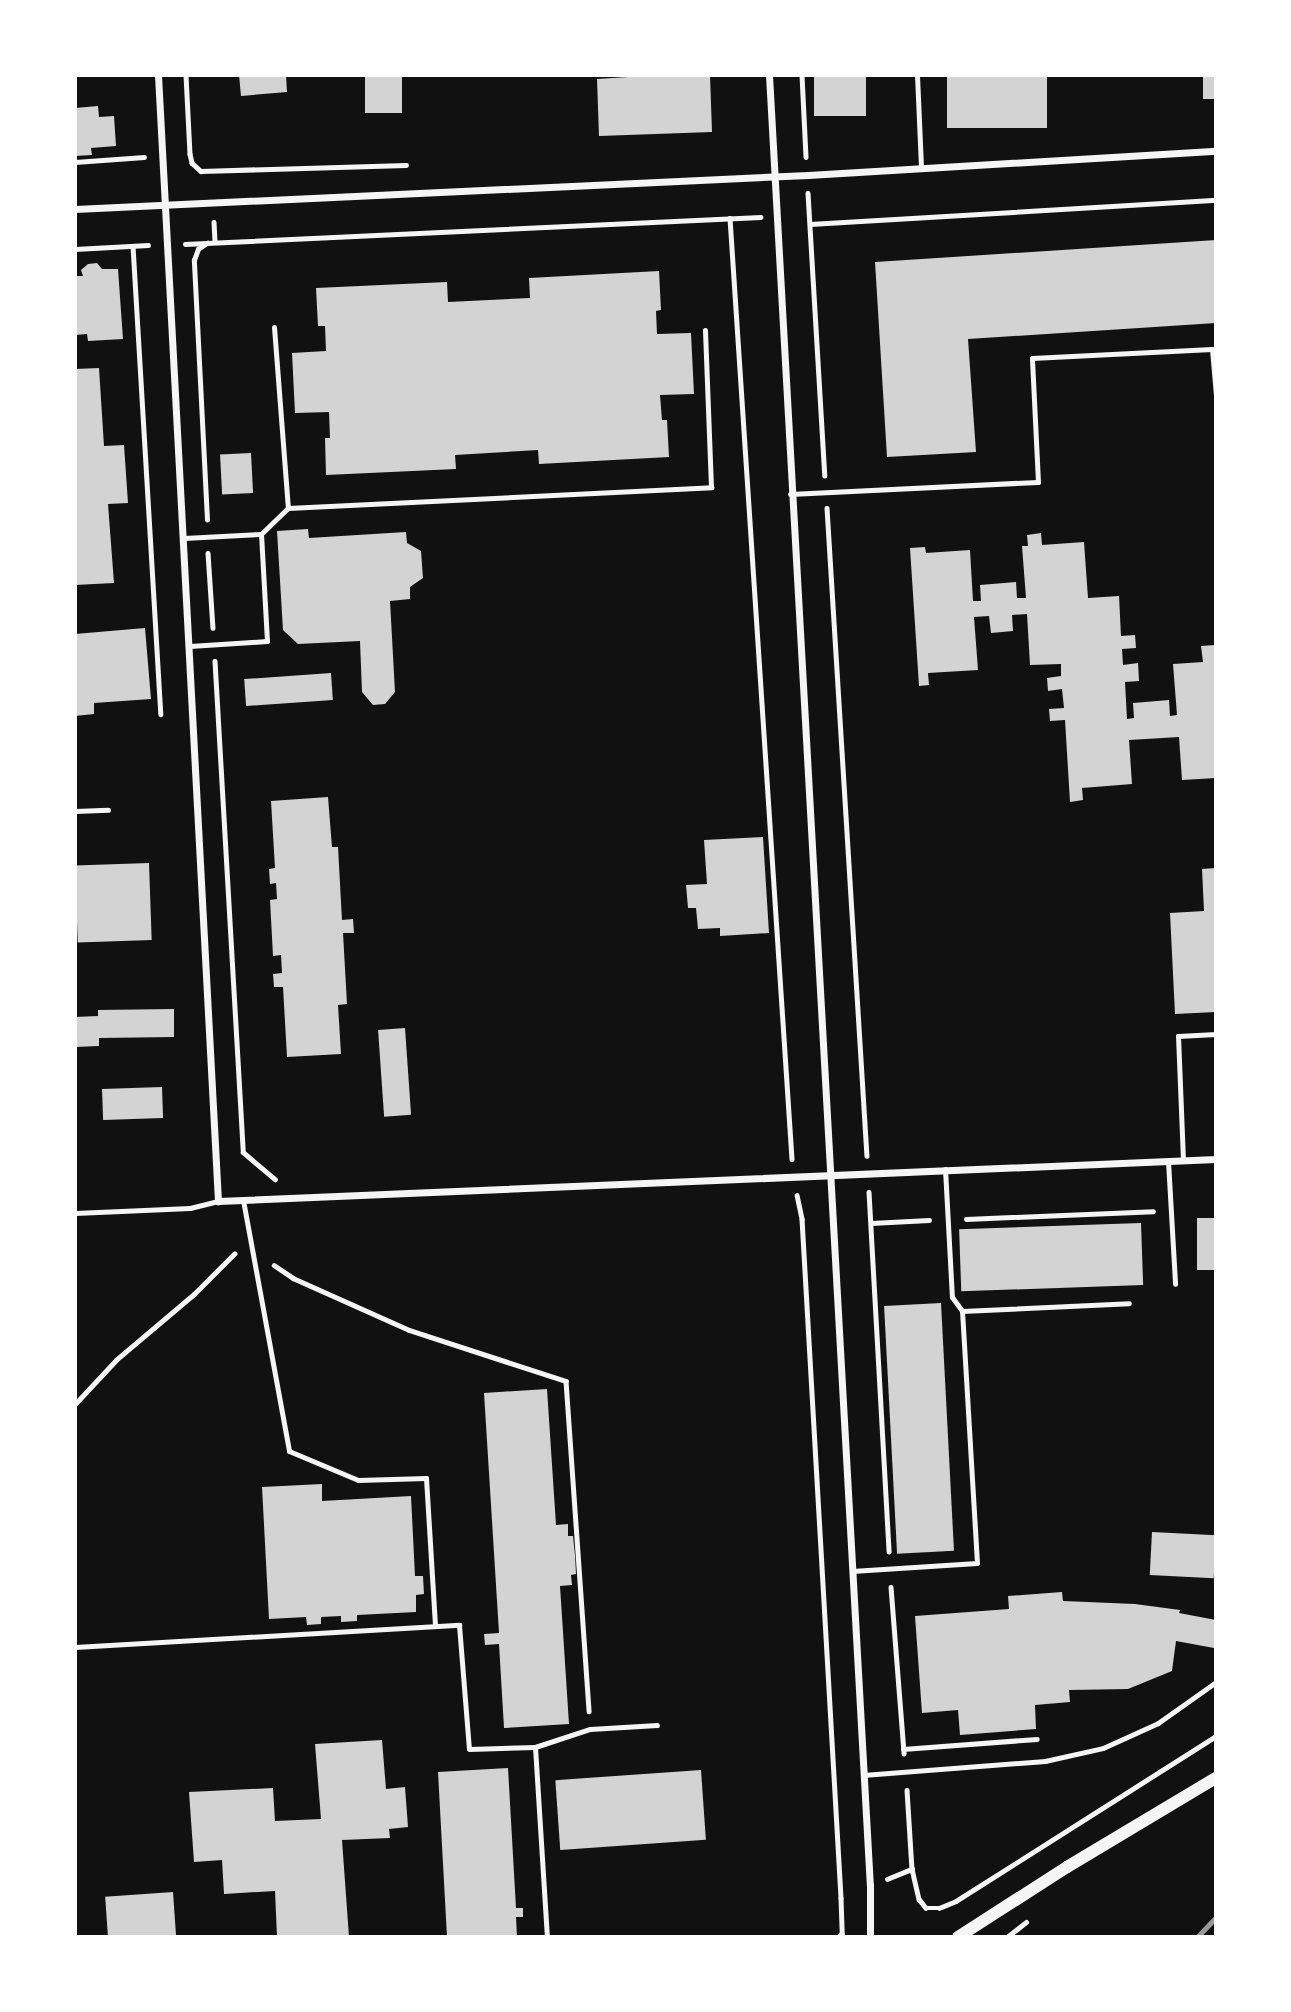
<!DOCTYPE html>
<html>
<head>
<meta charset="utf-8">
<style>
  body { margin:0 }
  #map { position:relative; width:1291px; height:2012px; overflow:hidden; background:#111; font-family:Mulish,sans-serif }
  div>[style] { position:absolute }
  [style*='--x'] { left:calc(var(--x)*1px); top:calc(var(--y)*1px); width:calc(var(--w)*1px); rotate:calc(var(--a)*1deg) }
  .building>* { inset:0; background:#d3d3d3; transform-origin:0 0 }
  .path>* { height:4.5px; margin:-2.25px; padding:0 2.25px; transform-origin:2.25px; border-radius:2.25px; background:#f5f5f5 }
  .service>* { height:5px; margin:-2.5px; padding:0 2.5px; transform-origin:2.5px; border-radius:2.5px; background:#f5f5f5 }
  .minor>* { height:7px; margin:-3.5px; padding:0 3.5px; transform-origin:3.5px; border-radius:3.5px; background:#f5f5f5 }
  .tertiary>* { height:12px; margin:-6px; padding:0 6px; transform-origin:6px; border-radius:6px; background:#f5f5f5 }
  .rail>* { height:5px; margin:-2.5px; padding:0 2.5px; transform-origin:2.5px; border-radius:2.5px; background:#9a9a9a }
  span { translate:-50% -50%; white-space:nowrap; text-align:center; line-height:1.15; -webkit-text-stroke:7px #fff; paint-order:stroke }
  .frame { position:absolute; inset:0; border:77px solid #fff; pointer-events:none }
</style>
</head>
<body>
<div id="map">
  <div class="building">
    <i style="clip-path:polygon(239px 75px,286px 75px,287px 92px,241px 96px)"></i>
    <i style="left:365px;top:75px;width:37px;height:38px"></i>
    <i style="clip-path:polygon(659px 75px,710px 75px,712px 132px,599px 136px,597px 79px)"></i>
    <i style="left:814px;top:75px;width:52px;height:41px"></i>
    <i style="left:947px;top:75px;width:100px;height:53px"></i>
    <i style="left:1203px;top:75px;width:13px;height:24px"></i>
    <i style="clip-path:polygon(98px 106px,99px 117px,114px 116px,116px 146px,91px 148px,92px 155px,75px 156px,75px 108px)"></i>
    <i style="clip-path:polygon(1216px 240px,1216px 323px,968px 339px,976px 452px,887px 457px,875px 262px)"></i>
    <i style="clip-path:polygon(97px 263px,102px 269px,118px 269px,123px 339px,88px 341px,87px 334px,75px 335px,75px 276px,83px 276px,81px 270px,88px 264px)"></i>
    <i style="clip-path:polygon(659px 271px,661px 310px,656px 311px,657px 334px,691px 333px,694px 394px,660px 395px,662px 420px,667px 420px,669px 457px,539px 464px,538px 450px,455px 455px,456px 469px,326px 475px,325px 438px,330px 438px,329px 412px,295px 413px,292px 353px,326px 351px,325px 326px,318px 326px,316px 288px,447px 282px,448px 302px,530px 298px,529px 278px)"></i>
    <i style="clip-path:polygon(99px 368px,104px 446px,124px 445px,128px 503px,108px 504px,114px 583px,75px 585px,75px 369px)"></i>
    <i style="left:251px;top:453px;width:40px;height:31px;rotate:87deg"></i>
    <i style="clip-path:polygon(308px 529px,309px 538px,406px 532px,407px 543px,421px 551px,423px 578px,410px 587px,410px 599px,390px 601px,395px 692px,385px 704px,373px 705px,362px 692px,360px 641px,298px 644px,283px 630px,277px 531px)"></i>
    <i style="clip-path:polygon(1041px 533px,1042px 545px,1084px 542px,1088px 598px,1119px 596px,1121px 636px,1135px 635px,1136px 648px,1122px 649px,1123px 665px,1138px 663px,1139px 681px,1125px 682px,1127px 719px,1134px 718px,1133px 703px,1169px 700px,1170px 716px,1177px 715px,1173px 664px,1203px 662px,1201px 646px,1215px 645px,1216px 778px,1182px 780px,1179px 737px,1129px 740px,1132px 784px,1082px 788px,1083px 800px,1070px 802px,1065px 720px,1050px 721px,1049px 709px,1064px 708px,1062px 689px,1048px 691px,1047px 678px,1061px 676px,1061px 664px,1030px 665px,1027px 614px,1012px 615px,1013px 631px,991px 633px,989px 616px,974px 617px,978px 670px,928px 673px,929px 685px,919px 686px,910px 548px,925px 547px,926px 553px,970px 550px,973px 601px,981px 601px,980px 585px,1016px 582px,1017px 598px,1026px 598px,1022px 546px,1028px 546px,1027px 535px)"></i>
    <i style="clip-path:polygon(145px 628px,151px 699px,94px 703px,94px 714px,75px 716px,75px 634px)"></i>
    <i style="left:331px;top:673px;width:27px;height:87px;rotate:86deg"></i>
    <i style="clip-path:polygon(328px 797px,332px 847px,338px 847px,342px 920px,353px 919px,354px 933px,343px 933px,347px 1004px,338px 1005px,341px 1054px,287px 1057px,283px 987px,274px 987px,273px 974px,282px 973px,281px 955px,273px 956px,270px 900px,277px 899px,276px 883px,270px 884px,269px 869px,275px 868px,271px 801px)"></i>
    <i style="clip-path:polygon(763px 837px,769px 933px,720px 936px,720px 928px,698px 929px,696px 908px,688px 908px,686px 885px,707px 884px,704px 840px)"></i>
    <i style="left:149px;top:863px;width:77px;height:74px;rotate:88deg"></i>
    <i style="clip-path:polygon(1216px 868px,1216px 1012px,1175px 1014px,1170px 913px,1204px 911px,1202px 869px)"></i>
    <i style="clip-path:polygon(174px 1009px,174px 1037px,99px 1038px,99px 1046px,75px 1047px,75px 1017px,98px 1016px,98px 1010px)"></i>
    <i style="left:405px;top:1028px;width:87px;height:27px;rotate:86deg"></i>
    <i style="left:162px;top:1087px;width:31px;height:60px;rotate:88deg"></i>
    <i style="left:1216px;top:1218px;width:52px;height:19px;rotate:90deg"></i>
    <i style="left:1141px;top:1223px;width:62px;height:182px;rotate:88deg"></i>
    <i style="left:941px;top:1303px;width:248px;height:57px;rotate:87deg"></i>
    <i style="clip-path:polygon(547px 1389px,556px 1525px,568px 1524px,568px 1536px,573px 1536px,575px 1555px,576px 1574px,571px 1575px,572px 1585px,560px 1586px,569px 1724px,504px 1728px,499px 1644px,485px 1645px,484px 1634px,499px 1633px,484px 1393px)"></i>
    <i style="clip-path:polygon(322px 1484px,322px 1501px,411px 1496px,415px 1576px,423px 1576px,424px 1594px,416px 1595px,416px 1612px,357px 1615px,357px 1621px,341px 1622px,341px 1616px,321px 1617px,321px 1624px,307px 1625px,306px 1617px,269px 1619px,262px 1487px)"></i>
    <i style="left:1152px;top:1532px;width:64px;height:43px;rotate:3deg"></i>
    <i style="clip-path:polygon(1062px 1592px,1063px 1601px,1135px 1604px,1180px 1610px,1179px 1613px,1216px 1620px,1214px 1648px,1176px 1641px,1172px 1671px,1128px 1689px,1069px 1690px,1070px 1702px,1035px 1705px,1036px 1729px,960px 1735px,958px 1710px,922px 1713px,915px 1616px,1009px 1609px,1008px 1596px)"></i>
    <i style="clip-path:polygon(382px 1740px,386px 1789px,405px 1787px,408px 1827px,389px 1829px,390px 1838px,342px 1840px,349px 1937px,277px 1937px,275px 1891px,224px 1894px,222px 1860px,194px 1862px,189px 1792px,273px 1788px,275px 1821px,321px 1819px,315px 1744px)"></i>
    <i style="clip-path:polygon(508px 1768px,516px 1908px,523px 1908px,523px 1917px,516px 1917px,517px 1937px,447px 1937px,438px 1772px)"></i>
    <i style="left:701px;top:1770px;width:70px;height:146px;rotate:86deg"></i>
    <i style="left:173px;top:1892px;width:45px;height:68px;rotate:86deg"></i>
  </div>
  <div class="path">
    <i style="--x:186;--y:75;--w:79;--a:87.1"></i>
    <i style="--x:190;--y:154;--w:9;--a:77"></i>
    <i style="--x:192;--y:163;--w:12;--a:42"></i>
    <i style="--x:201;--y:171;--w:205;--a:-1.7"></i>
    <i style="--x:802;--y:75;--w:82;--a:87.2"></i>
    <i style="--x:75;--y:162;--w:69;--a:-4.1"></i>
    <i style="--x:808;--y:193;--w:283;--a:86.6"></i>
    <i style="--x:730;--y:218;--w:943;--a:86.23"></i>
    <i style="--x:214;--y:222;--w:20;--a:87"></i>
    <i style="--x:810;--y:224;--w:407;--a:-3.4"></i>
    <i style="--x:185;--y:244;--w:576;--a:-2.69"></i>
    <i style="--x:133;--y:246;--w:469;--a:86.6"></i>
    <i style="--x:75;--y:249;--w:73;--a:-3.1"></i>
    <i style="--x:827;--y:508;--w:649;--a:86.47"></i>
    <i style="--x:207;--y:520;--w:260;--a:-92.9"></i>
    <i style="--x:194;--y:260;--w:12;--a:-70"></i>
    <i style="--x:198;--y:249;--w:11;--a:-34"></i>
    <i style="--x:208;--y:553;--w:75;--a:86.2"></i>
    <i style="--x:215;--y:661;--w:492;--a:86.7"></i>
    <i style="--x:243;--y:1152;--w:42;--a:40.2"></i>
    <i style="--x:869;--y:1192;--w:360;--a:86.8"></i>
    <i style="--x:797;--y:1195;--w:25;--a:78"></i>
    <i style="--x:802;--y:1219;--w:680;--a:86.71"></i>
    <i style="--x:841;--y:1898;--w:36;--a:88"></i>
    <i style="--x:842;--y:1934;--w:4;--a:135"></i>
    <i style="--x:966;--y:1219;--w:187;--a:-2.4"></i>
    <i style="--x:871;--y:1223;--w:58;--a:-3"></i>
    <i style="--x:274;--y:1265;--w:23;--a:34"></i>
    <i style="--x:293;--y:1278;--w:127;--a:24.1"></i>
    <i style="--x:409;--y:1330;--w:165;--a:18"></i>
    <i style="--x:566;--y:1381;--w:331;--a:86"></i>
    <i style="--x:75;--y:1404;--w:60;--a:-47"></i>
    <i style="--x:116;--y:1360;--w:102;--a:-40.2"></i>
    <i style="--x:194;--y:1294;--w:57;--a:-45"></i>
    <i style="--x:891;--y:1587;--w:167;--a:85.5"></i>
    <i style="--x:903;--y:1749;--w:134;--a:-4.3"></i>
    <i style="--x:907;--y:1790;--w:79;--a:86.4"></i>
    <i style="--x:912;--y:1869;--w:31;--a:77"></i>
    <i style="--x:919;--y:1899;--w:11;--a:52"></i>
    <i style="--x:926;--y:1908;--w:13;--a:0"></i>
    <i style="--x:939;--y:1908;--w:18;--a:-22"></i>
    <i style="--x:956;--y:1901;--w:308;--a:-32.4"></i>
    <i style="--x:887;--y:1879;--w:27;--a:-22"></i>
    <i style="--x:1007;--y:1937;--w:24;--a:-38"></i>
  </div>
  <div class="service">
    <i style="--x:917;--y:75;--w:93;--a:87.5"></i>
    <i style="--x:274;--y:327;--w:182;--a:85.6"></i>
    <i style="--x:790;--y:494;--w:248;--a:-2.8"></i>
    <i style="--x:1038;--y:482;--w:124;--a:-92.8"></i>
    <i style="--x:1032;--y:358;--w:180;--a:-2.9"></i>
    <i style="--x:1212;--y:349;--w:47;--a:85.1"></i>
    <i style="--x:184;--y:538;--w:77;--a:-3"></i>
    <i style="--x:261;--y:534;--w:37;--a:-44"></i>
    <i style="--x:288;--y:508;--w:424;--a:-2.8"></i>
    <i style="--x:711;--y:487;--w:157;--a:-92.2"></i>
    <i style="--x:190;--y:646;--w:77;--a:-3.7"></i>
    <i style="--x:267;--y:641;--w:107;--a:-93.2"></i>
    <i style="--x:75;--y:811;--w:33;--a:-2"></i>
    <i style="--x:1183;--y:1160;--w:124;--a:-92.3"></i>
    <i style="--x:1178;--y:1036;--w:38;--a:-3"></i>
    <i style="--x:1168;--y:1161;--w:123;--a:86.7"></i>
    <i style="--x:945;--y:1169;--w:128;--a:86.9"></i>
    <i style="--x:952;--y:1297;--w:17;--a:54"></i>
    <i style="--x:962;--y:1311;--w:167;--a:-2.7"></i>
    <i style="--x:243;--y:1200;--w:255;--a:79.6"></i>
    <i style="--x:289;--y:1451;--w:75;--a:22.8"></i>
    <i style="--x:358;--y:1480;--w:68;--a:-1.7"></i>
    <i style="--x:426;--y:1478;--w:148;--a:86.5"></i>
    <i style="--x:75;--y:1213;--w:115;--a:-2.5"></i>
    <i style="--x:190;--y:1208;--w:29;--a:-14"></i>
    <i style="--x:852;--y:1571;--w:125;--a:-3.7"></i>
    <i style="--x:977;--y:1563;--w:252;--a:-93.4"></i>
    <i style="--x:75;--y:1647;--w:385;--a:-3.3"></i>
    <i style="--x:459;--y:1625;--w:124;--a:85.4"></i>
    <i style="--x:469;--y:1749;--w:66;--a:-1.7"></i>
    <i style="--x:535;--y:1747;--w:58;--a:-18.1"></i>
    <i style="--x:590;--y:1729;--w:67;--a:-3.4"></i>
    <i style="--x:535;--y:1747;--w:190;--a:86.4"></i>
    <i style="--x:863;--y:1775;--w:183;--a:-4.4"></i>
    <i style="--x:1045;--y:1761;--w:59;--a:-12.6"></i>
    <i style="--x:1103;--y:1748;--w:60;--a:-24.4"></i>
    <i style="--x:1158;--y:1723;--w:71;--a:-35.3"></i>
  </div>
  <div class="minor">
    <i style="--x:158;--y:75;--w:1128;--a:86.95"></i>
    <i style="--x:218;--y:1201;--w:999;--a:-2.41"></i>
    <i style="--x:769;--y:75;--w:1813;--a:86.81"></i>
    <i style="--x:870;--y:1885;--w:52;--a:90"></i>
    <i style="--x:75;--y:209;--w:734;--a:-2.66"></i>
    <i style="--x:808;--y:175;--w:409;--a:-3.4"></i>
  </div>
  <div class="tertiary">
    <i style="--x:958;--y:1937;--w:130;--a:-32.7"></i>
    <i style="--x:1067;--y:1867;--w:174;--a:-30.9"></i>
  </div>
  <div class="rail">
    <i style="--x:1197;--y:1937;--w:28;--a:-46"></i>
  </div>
  <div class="frame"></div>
</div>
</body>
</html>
